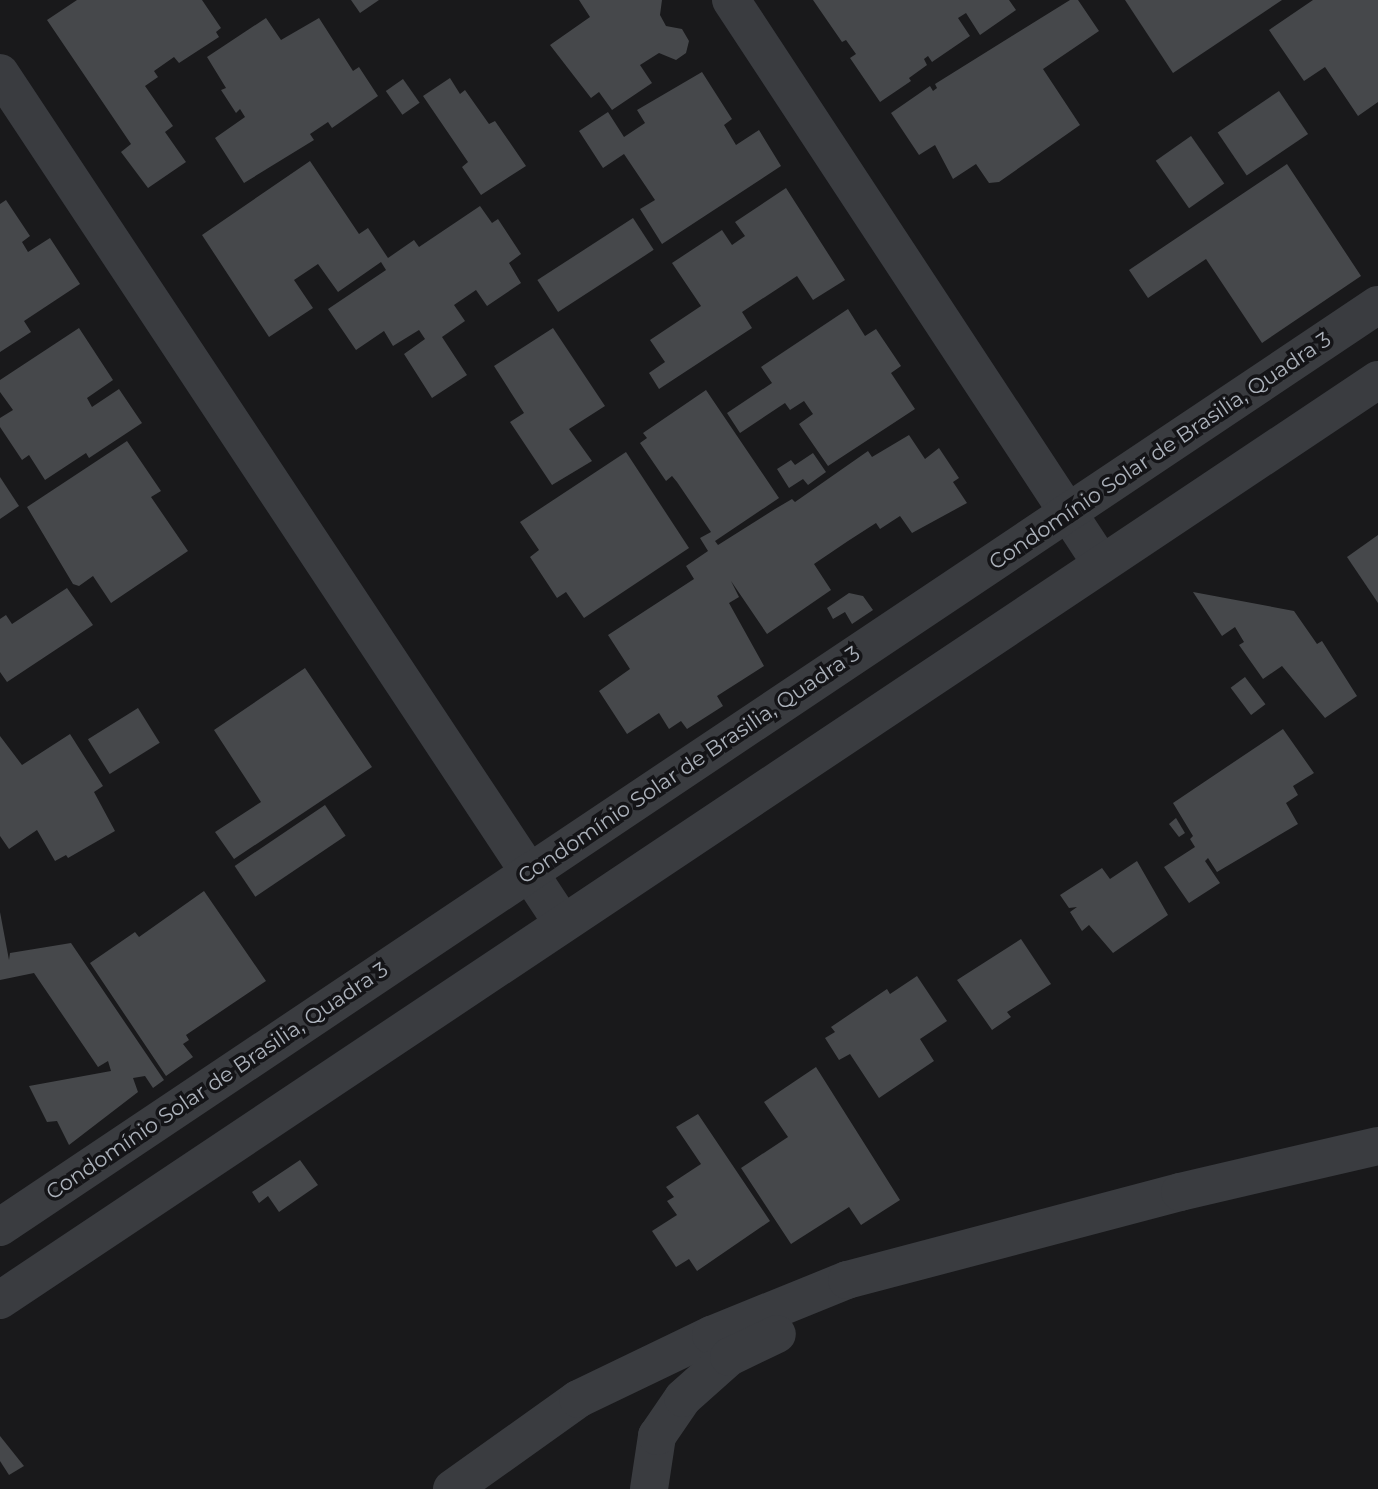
<!DOCTYPE html>
<html>
<head>
<meta charset="utf-8">
<style>
  body { margin:0 }
  #map { position:relative; width:1378px; height:1489px; overflow:hidden; background:#19191b; font-family:Montserrat,sans-serif }
  div>[style] { position:absolute }
  [style*='--x'] { left:calc(var(--x)*1px); top:calc(var(--y)*1px); width:calc(var(--w)*1px); rotate:calc(var(--a)*1deg) }
  .building>* { inset:0; background:#46484b; transform-origin:0 0 }
  .minor>* { height:38px; margin:-19px; padding:0 19px; transform-origin:19px; border-radius:19px; background:#3a3c40 }
  span { translate:-50% -50%; white-space:nowrap; text-align:center; line-height:1.15; -webkit-text-stroke:7px #141417; paint-order:stroke }
  .street-label { font-size:21px; color:#acb2bb }
</style>
</head>
<body>
<div id="map">
  <div class="building">
    <i style="clip-path:polygon(77px 0,202px 0,221px 28px,216px 32px,219px 37px,179px 63px,174px 57px,154px 71px,158px 77px,145px 86px,173px 126px,165px 132px,186px 162px,148px 188px,121px 152px,131px 144px,47px 20px)"></i>
    <i style="clip-path:polygon(351px 0,379px 0,360px 13px)"></i>
    <i style="clip-path:polygon(579px 0,662px 0,660px 15px,666px 26px,682px 29px,689px 41px,686px 53px,676px 60px,659px 53px,640px 65px,652px 83px,612px 110px,599px 92px,591px 98px,550px 45px,590px 17px)"></i>
    <i style="clip-path:polygon(813px 0,1009px 0,1016px 10px,980px 35px,966px 13px,958px 18px,970px 36px,932px 62px,928px 56px,924px 59px,927px 65px,909px 78px,911px 81px,880px 102px,850px 58px,856px 54px,846px 40px,842px 42px)"></i>
    <i style="clip-path:polygon(1070px 0,1078px 0,1099px 31px,1043px 69px,1080px 125px,999px 182px,989px 183px,976px 164px,953px 179px,935px 145px,919px 155px,891px 113px,930px 86px,933px 91px,937px 88px,935px 84px)"></i>
    <i style="clip-path:polygon(1125px 0,1282px 0,1173px 73px)"></i>
    <i style="clip-path:polygon(1313px 0,1378px 0,1378px 102px,1358px 116px,1325px 67px,1304px 81px,1269px 30px)"></i>
    <i style="clip-path:polygon(266px 18px,281px 40px,319px 18px,353px 71px,359px 67px,378px 96px,332px 128px,328px 122px,310px 134px,314px 140px,244px 183px,215px 138px,245px 117px,240px 109px,236px 113px,221px 90px,226px 88px,207px 57px)"></i>
    <i style="clip-path:polygon(702px 72px,732px 119px,724px 125px,736px 145px,759px 130px,781px 166px,662px 244px,640px 209px,655px 200px,624px 154px,603px 168px,579px 131px,608px 112px,624px 137px,645px 123px,637px 110px)"></i>
    <i style="clip-path:polygon(450px 78px,460px 94px,465px 90px,489px 124px,495px 121px,526px 166px,481px 195px,462px 167px,468px 162px,423px 96px)"></i>
    <i style="left:403px;top:79px;width:29px;height:21px;rotate:55deg"></i>
    <i style="left:1279px;top:91px;width:52px;height:74px;rotate:56deg"></i>
    <i style="left:1191px;top:136px;width:58px;height:43px;rotate:55deg"></i>
    <i style="clip-path:polygon(310px 161px,359px 234px,368px 228px,388px 258px,414px 240px,419px 247px,480px 206px,492px 223px,498px 219px,521px 254px,509px 263px,521px 283px,487px 306px,476px 290px,454px 305px,465px 321px,442px 337px,467px 375px,432px 398px,404px 354px,425px 339px,419px 330px,393px 346px,384px 331px,356px 350px,328px 309px,386px 270px,381px 262px,338px 292px,318px 264px,294px 280px,313px 308px,269px 337px,202px 235px)"></i>
    <i style="clip-path:polygon(1287px 164px,1361px 276px,1262px 343px,1206px 259px,1148px 298px,1129px 270px)"></i>
    <i style="clip-path:polygon(786px 188px,845px 280px,813px 300px,797px 276px,742px 312px,752px 328px,659px 389px,649px 373px,665px 362px,650px 340px,701px 306px,672px 263px,722px 230px,732px 245px,745px 236px,735px 222px)"></i>
    <i style="clip-path:polygon(6px 200px,30px 236px,22px 242px,28px 252px,50px 238px,80px 284px,24px 321px,31px 332px,0 352px,0 204px)"></i>
    <i style="left:633px;top:218px;width:38px;height:114px;rotate:57deg"></i>
    <i style="clip-path:polygon(848px 309px,865px 336px,876px 329px,901px 366px,891px 373px,915px 409px,828px 466px,799px 424px,813px 414px,804px 401px,790px 410px,785px 403px,740px 433px,727px 413px,772px 383px,761px 367px)"></i>
    <i style="clip-path:polygon(79px 328px,113px 380px,87px 398px,92px 407px,119px 389px,142px 423px,89px 458px,86px 453px,45px 480px,29px 455px,22px 460px,0 427px,0 418px,13px 410px,0 392px,0 380px)"></i>
    <i style="clip-path:polygon(553px 328px,605px 406px,569px 429px,592px 461px,552px 485px,510px 422px,524px 413px,494px 366px)"></i>
    <i style="clip-path:polygon(706px 390px,779px 498px,715px 541px,718px 545px,775px 509px,792px 499px,795px 502px,868px 451px,872px 457px,909px 435px,925px 459px,939px 448px,959px 478px,953px 482px,967px 503px,912px 533px,900px 516px,880px 529px,876px 523px,848px 541px,814px 564px,831px 590px,767px 634px,731px 581px,739px 597px,729px 603px,764px 666px,717px 696px,723px 706px,687px 729px,681px 721px,669px 729px,659px 713px,627px 734px,599px 691px,630px 669px,608px 635px,694px 579px,686px 566px,708px 551px,700px 538px,711px 532px,677px 482px,672px 476px,666px 481px,640px 443px,647px 438px,643px 433px)"></i>
    <i style="clip-path:polygon(127px 441px,161px 491px,151px 497px,188px 551px,111px 603px,93px 576px,79px 586px,73px 584px,27px 507px)"></i>
    <i style="clip-path:polygon(626px 452px,689px 548px,584px 618px,566px 592px,557px 598px,530px 557px,539px 550px,520px 522px)"></i>
    <i style="clip-path:polygon(813px 453px,826px 472px,808px 485px,803px 479px,789px 488px,777px 469px,791px 460px,795px 465px)"></i>
    <i style="clip-path:polygon(0 477px,19px 506px,0 519px)"></i>
    <i style="clip-path:polygon(1378px 535px,1378px 603px,1347px 557px)"></i>
    <i style="clip-path:polygon(67px 588px,93px 625px,7px 682px,0 672px,0 619px,6px 615px,12px 624px)"></i>
    <i style="clip-path:polygon(1193px 592px,1294px 611px,1317px 644px,1322px 641px,1357px 696px,1325px 718px,1282px 666px,1263px 679px,1239px 645px,1244px 642px,1235px 627px,1222px 636px)"></i>
    <i style="clip-path:polygon(849px 593px,863px 596px,873px 610px,852px 624px,845px 612px,833px 619px,827px 608px)"></i>
    <i style="clip-path:polygon(305px 668px,372px 767px,234px 859px,215px 832px,261px 802px,214px 730px)"></i>
    <i style="left:1245px;top:677px;width:34px;height:18px;rotate:53deg"></i>
    <i style="left:138px;top:708px;width:41px;height:59px;rotate:58deg"></i>
    <i style="clip-path:polygon(1283px 729px,1314px 773px,1293px 786px,1298px 795px,1286px 803px,1298px 824px,1217px 872px,1208px 858px,1205px 861px,1220px 883px,1189px 903px,1164px 867px,1195px 847px,1190px 839px,1193px 836px,1173px 803px)"></i>
    <i style="clip-path:polygon(70px 734px,103px 786px,94px 792px,115px 831px,68px 858px,66px 855px,55px 861px,37px 830px,9px 849px,0 836px,0 736px,22px 765px)"></i>
    <i style="left:325px;top:805px;width:37px;height:109px;rotate:56deg"></i>
    <i style="clip-path:polygon(1176px 818px,1185px 833px,1179px 837px,1169px 824px)"></i>
    <i style="clip-path:polygon(1137px 861px,1168px 915px,1113px 953px,1089px 925px,1082px 931px,1070px 912px,1077px 907px,1069px 908px,1060px 895px,1102px 868px,1110px 879px)"></i>
    <i style="clip-path:polygon(204px 891px,266px 981px,186px 1035px,189px 1040px,183px 1044px,193px 1057px,166px 1076px,90px 963px,135px 932px,139px 937px)"></i>
    <i style="clip-path:polygon(0 912px,9px 960px,10px 953px,71px 943px,164px 1080px,153px 1088px,145px 1076px,133px 1078px,138px 1092px,69px 1145px,57px 1121px,47px 1122px,29px 1086px,111px 1071px,108px 1061px,98px 1067px,34px 973px,0 980px)"></i>
    <i style="clip-path:polygon(1021px 939px,1051px 984px,1007px 1012px,1011px 1017px,992px 1030px,957px 980px)"></i>
    <i style="clip-path:polygon(917px 976px,947px 1021px,920px 1039px,934px 1061px,879px 1098px,850px 1054px,839px 1060px,825px 1038px,835px 1032px,831px 1027px,887px 989px,890px 994px)"></i>
    <i style="clip-path:polygon(816px 1067px,900px 1200px,861px 1225px,849px 1207px,791px 1244px,741px 1168px,788px 1137px,764px 1102px)"></i>
    <i style="clip-path:polygon(698px 1114px,770px 1221px,697px 1271px,689px 1259px,676px 1267px,652px 1231px,677px 1215px,667px 1201px,674px 1197px,666px 1187px,701px 1164px,676px 1127px)"></i>
    <i style="clip-path:polygon(300px 1160px,318px 1185px,279px 1212px,268px 1196px,259px 1203px,252px 1192px)"></i>
    <i style="clip-path:polygon(0 1436px,24px 1466px,9px 1475px,0 1461px)"></i>
  </div>
  <div class="minor">
    <i style="--x:731;--y:0;--w:674;--a:56.69"></i>
    <i style="--x:0;--y:73;--w:1018;--a:56.5"></i>
    <i style="--x:0;--y:1227;--w:1658;--a:-33.79"></i>
    <i style="--x:0;--y:1300;--w:1657;--a:-33.73"></i>
    <i style="--x:452;--y:1489;--w:155;--a:-35.5"></i>
    <i style="--x:578;--y:1399;--w:148;--a:-25.7"></i>
    <i style="--x:711;--y:1335;--w:147;--a:-22"></i>
    <i style="--x:847;--y:1280;--w:344;--a:-14.8"></i>
    <i style="--x:1180;--y:1192;--w:203;--a:-13.1"></i>
    <i style="--x:649;--y:1489;--w:54;--a:-81.4"></i>
    <i style="--x:657;--y:1436;--w:46;--a:-55.6"></i>
    <i style="--x:683;--y:1398;--w:62;--a:-41.7"></i>
    <i style="--x:729;--y:1357;--w:53;--a:-25.6"></i>
  </div>
  <div class="street-label">
    <span style="left:1160px;top:451px;rotate:-34deg">Condomínio Solar de Brasilia, Quadra 3</span>
    <span style="left:689px;top:765px;rotate:-34deg">Condomínio Solar de Brasilia, Quadra 3</span>
    <span style="left:217px;top:1081px;rotate:-34deg">Condomínio Solar de Brasilia, Quadra 3</span>
  </div>
</div>
</body>
</html>
